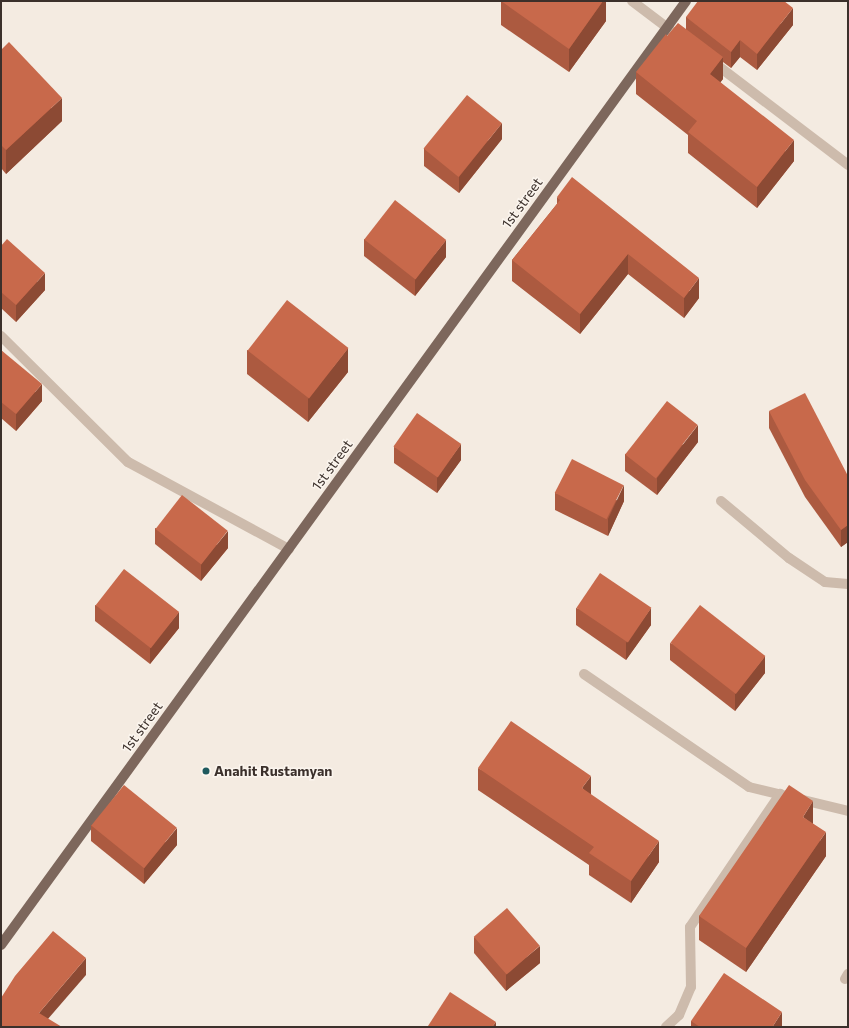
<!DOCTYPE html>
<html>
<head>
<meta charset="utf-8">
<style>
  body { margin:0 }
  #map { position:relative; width:849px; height:1028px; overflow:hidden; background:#f4ebe1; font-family:Commissioner,sans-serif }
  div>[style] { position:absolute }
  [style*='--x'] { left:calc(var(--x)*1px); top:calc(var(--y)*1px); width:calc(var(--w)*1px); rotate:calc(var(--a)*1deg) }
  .minor>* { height:10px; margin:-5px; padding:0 5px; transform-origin:5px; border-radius:5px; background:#cdbbac }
  .major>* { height:10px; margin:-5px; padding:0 5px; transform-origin:5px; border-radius:5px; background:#7d675c }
  .wall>* { inset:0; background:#ac5a40 }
  .shaded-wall>* { inset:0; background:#8c4a34 }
  .building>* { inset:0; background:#c8694b; transform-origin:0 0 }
  .dots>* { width:11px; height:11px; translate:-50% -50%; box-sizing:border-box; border:2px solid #fbf5ee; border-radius:50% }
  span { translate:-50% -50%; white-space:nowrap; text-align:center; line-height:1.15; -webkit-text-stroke:3px #fbf5ee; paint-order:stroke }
  .street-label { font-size:14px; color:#3b302b }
  .poi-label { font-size:14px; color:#3b302b; font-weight:700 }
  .left { translate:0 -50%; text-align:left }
  .frame { position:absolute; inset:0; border:2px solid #3b302b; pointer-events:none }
</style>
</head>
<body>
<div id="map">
  <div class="minor">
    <i style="--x:632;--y:1;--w:51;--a:37.1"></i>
    <i style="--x:713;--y:62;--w:170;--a:37.3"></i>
    <i style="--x:1;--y:336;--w:179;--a:44.8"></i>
    <i style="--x:128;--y:462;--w:183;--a:28.4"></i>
    <i style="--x:721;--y:501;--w:89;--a:40"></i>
    <i style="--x:789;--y:558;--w:43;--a:33.7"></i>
    <i style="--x:825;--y:582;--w:23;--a:5"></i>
    <i style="--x:584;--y:674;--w:200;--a:34.4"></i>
    <i style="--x:749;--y:787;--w:102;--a:13.6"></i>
    <i style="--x:845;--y:979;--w:6;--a:-59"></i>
    <i style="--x:666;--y:1027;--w:18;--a:-43"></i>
    <i style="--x:679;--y:1015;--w:30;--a:-67"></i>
    <i style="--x:691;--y:987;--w:60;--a:-91"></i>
    <i style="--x:690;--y:927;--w:161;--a:-55.9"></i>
  </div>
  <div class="major">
    <i style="--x:1;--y:945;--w:1166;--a:-54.03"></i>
  </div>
  <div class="wall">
    <i style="clip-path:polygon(501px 1px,606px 1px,606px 21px,569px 72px,501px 25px)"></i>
    <i style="clip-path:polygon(686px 17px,793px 25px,757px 70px,740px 57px,731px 68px,723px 62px,723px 79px,720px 82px,794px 161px,757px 208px,688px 153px,688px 135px,636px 94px,636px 72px,686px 29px)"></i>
    <i style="clip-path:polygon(1px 50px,62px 121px,6px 174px,1px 168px)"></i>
    <i style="clip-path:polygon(502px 139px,459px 193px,424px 166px,424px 149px)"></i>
    <i style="clip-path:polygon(557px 197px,699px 298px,684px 318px,628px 274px,580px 334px,512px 281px,512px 260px,557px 204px)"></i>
    <i style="clip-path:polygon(364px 239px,446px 257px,415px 296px,364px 256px)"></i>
    <i style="clip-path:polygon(1px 246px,45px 290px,16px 322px,1px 308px)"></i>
    <i style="clip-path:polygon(1px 350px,42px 401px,16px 431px,1px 418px)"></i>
    <i style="clip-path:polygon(247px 350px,348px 372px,308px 422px,247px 374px)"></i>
    <i style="clip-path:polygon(769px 411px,848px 476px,848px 542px,841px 547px,805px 497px,769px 428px)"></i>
    <i style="clip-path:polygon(698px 442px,657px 495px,625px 471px,625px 454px)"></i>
    <i style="clip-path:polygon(394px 447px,461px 460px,437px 493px,394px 463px)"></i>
    <i style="clip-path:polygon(555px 493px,624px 501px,608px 536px,555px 510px)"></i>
    <i style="clip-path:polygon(155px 528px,228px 548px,201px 581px,155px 544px)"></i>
    <i style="clip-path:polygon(95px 605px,179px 628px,150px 664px,95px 621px)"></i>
    <i style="clip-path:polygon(576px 608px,651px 625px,626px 660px,576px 625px)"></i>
    <i style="clip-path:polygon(670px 643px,765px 673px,735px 711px,670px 660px)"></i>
    <i style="clip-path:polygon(478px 768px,659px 862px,631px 903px,589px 875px,589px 865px,478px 790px)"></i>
    <i style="clip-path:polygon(813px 824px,826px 856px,746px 972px,699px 940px,699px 916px)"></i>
    <i style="clip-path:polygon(91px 825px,177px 845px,144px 884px,91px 841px)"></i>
    <i style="clip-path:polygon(474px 937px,540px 963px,506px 991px,474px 953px)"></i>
    <i style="clip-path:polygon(691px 1021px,782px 1027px,691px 1027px)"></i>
  </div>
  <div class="shaded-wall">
    <i style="clip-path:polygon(603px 1px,606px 1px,606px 21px,569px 72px,569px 49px)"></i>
    <i style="clip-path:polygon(793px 8px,793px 25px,757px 70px,757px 54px)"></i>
    <i style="clip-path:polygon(740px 40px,740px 57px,731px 68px,731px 52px)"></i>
    <i style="clip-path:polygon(723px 57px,723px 79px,710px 96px,710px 74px)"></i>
    <i style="clip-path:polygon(62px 98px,62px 121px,6px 174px,6px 150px)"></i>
    <i style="clip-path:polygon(502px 123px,502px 139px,459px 193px,459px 177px)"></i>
    <i style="clip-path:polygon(794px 140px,794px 161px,757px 208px,757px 187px)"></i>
    <i style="clip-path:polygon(446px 240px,446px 257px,415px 296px,415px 279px)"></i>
    <i style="clip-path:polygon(628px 254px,628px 274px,580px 334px,580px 314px)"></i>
    <i style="clip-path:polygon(45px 273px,45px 290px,16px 322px,16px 305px)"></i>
    <i style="clip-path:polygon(699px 278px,699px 298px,684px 318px,684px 298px)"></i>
    <i style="clip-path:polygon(348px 348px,348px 372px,308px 422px,308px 399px)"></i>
    <i style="clip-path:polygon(42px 384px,42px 401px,16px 431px,16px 414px)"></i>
    <i style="clip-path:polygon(698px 425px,698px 442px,657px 495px,657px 478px)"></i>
    <i style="clip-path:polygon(461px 444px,461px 460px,437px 493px,437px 477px)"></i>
    <i style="clip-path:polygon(624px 485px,624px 501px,608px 536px,608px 519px)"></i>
    <i style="clip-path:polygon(848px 525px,848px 542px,841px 547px,841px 530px)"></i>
    <i style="clip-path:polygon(228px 531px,228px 548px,201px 581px,201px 564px)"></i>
    <i style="clip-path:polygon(651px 608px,651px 625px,626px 660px,626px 643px)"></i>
    <i style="clip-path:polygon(179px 612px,179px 628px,150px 664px,150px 647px)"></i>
    <i style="clip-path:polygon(765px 656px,765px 673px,735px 711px,735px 694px)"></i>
    <i style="clip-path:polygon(591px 776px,591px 798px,582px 788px)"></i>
    <i style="clip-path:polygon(813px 801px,813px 825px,803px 817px)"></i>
    <i style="clip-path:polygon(177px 828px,177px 845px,144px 884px,144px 868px)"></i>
    <i style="clip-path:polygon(826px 832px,826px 856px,746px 972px,746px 948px)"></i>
    <i style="clip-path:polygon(659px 841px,659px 862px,631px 903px,631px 881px)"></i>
    <i style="clip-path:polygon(540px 946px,540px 963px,506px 991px,506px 974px)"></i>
    <i style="clip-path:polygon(86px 958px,86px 975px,41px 1027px,39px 1013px)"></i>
    <i style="clip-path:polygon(782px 1012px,782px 1027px,773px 1027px,773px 1026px)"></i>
    <i style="clip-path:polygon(496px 1022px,496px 1027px,492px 1027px)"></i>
  </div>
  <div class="building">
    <i style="clip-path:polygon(501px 1px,603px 1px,569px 49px)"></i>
    <i style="clip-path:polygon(698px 1px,784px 1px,793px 8px,757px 54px,740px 40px,731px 52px,686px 17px)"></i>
    <i style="clip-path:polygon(678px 23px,723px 57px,710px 74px,794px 140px,757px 187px,688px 132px,697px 121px,636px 72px,666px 34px,667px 36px)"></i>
    <i style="clip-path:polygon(9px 42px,62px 98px,6px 150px,1px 145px,1px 50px)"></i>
    <i style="left:467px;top:95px;width:45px;height:69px;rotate:39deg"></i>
    <i style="clip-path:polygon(572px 177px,699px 278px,684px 298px,628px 254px,580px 314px,512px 260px,560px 200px,557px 197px)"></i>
    <i style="left:395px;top:200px;width:65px;height:50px;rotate:38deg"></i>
    <i style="clip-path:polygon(7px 239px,45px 273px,16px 305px,1px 292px,1px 246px)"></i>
    <i style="left:287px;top:300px;width:78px;height:64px;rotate:38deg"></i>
    <i style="clip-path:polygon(1px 350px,42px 384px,16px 414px,1px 402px)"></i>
    <i style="clip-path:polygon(805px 393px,848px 476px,848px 525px,841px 530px,805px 480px,769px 411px)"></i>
    <i style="left:667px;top:401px;width:39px;height:68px;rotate:38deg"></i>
    <i style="left:417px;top:413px;width:54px;height:41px;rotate:35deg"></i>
    <i style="left:572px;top:459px;width:58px;height:38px;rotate:27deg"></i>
    <i style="left:182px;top:495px;width:58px;height:43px;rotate:38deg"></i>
    <i style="left:124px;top:569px;width:70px;height:46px;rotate:38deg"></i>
    <i style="left:600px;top:573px;width:62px;height:42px;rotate:34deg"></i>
    <i style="left:700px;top:605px;width:83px;height:48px;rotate:38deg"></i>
    <i style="clip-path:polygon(511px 721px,591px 776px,582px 788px,659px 841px,631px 881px,589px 853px,594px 847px,478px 768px)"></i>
    <i style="left:124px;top:785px;width:68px;height:52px;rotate:39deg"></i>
    <i style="clip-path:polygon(789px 785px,813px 801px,803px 817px,826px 832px,746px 948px,699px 916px)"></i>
    <i style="left:507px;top:908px;width:50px;height:44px;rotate:49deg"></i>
    <i style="clip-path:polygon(53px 931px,86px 958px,39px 1013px,62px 1027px,1px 1027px,1px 998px,15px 976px)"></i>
    <i style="clip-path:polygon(724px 973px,782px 1012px,773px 1026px,775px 1027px,700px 1027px,691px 1021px)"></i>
    <i style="clip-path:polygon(450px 992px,496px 1022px,492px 1027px,429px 1027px,428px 1026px)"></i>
  </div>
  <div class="dots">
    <i style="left:206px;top:771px;background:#1f5a5e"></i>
  </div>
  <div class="street-label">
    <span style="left:522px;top:203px;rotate:-54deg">1st street</span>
    <span style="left:332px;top:465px;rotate:-54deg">1st street</span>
    <span style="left:142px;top:727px;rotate:-54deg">1st street</span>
  </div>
  <div class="poi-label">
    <span class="left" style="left:214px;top:771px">Anahit Rustamyan</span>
  </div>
  <div class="frame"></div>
</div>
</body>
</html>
